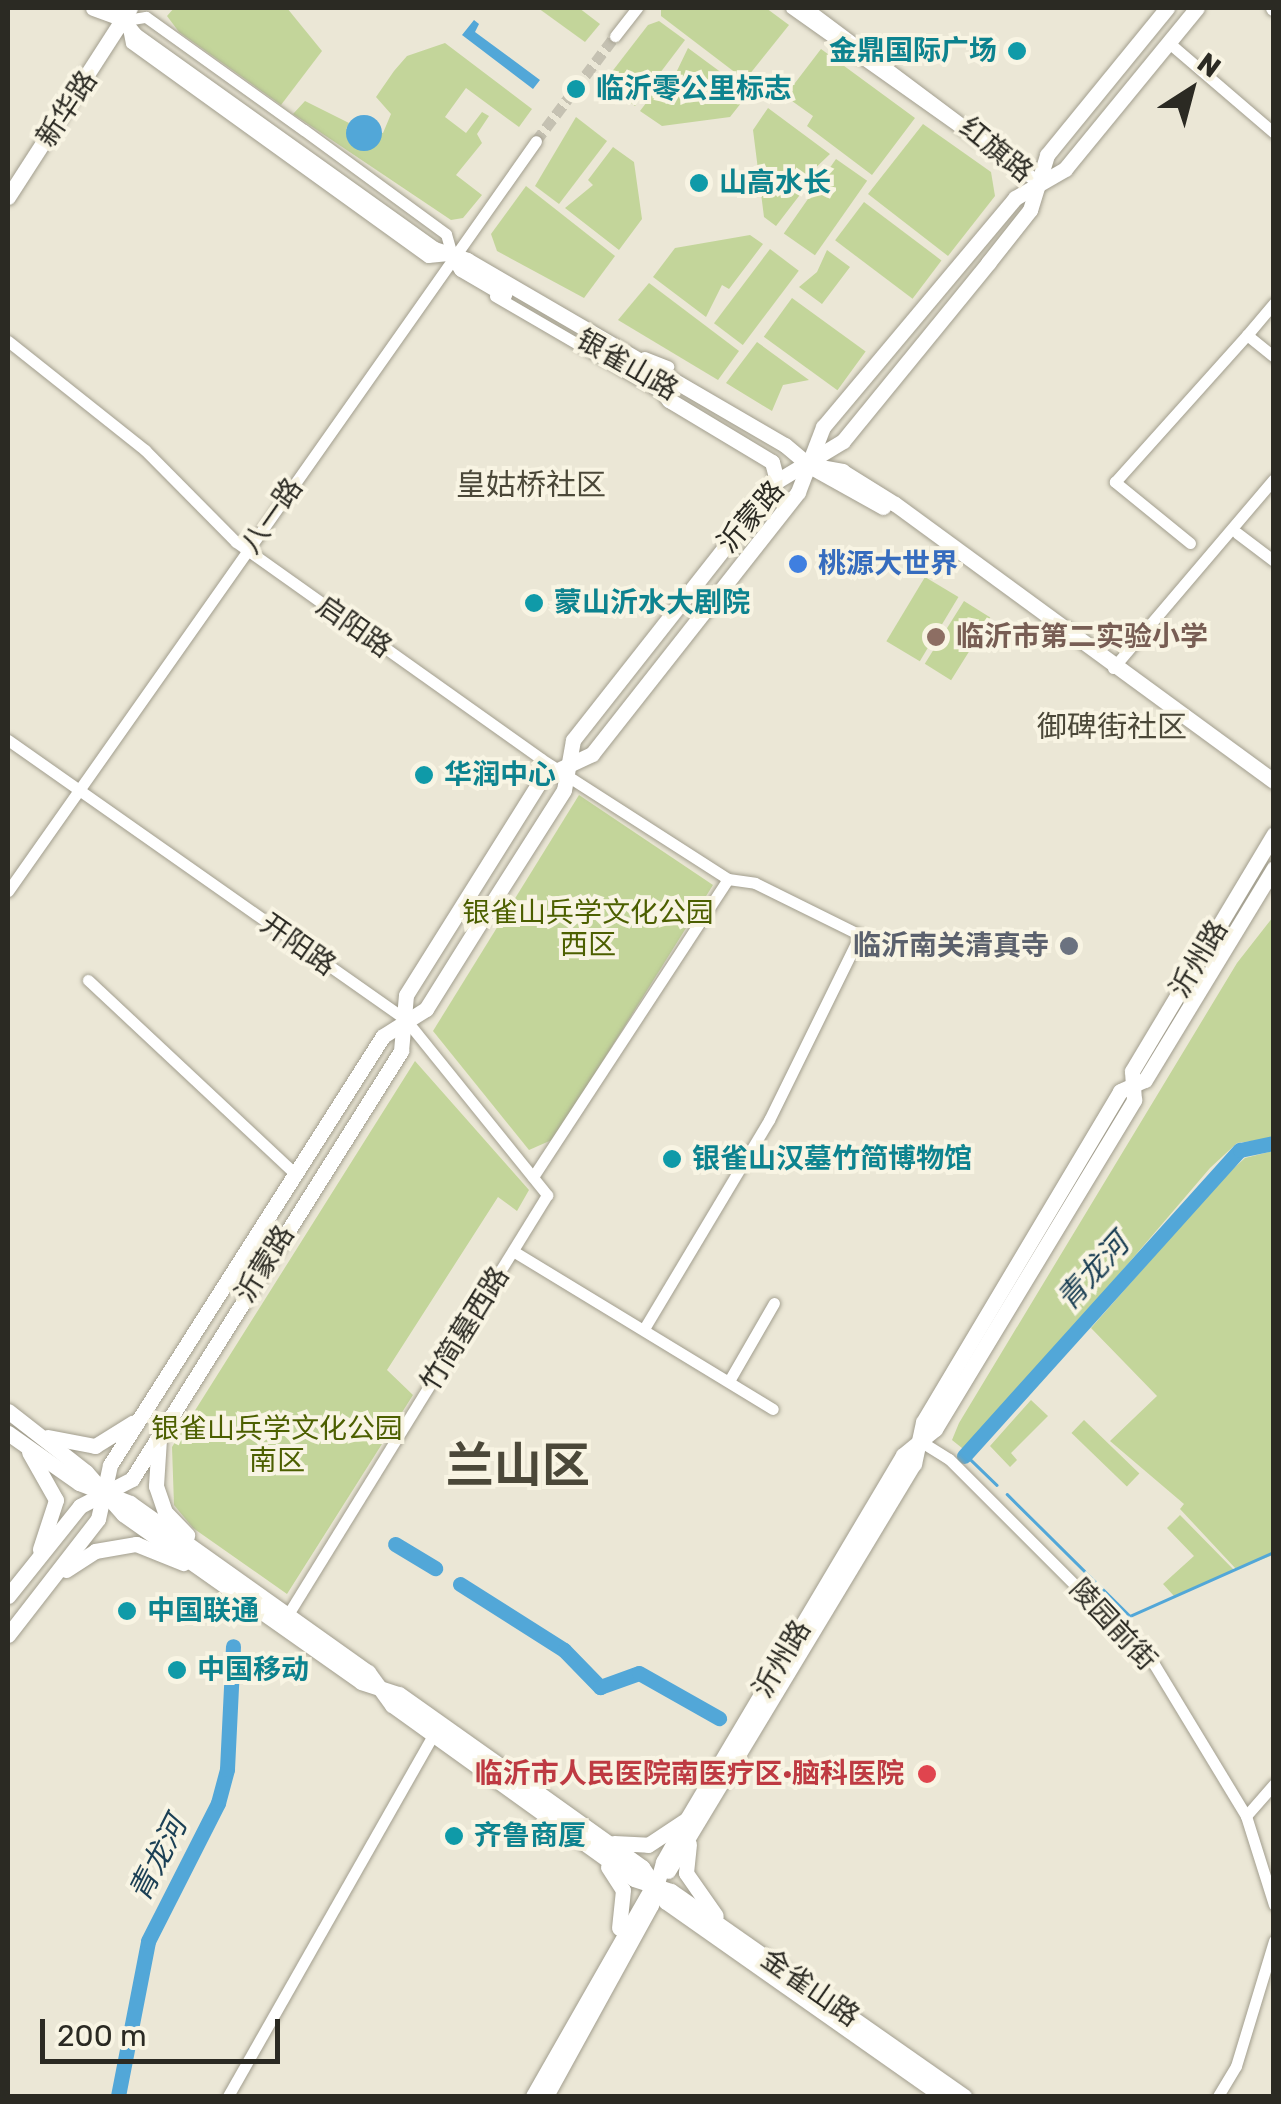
<!DOCTYPE html>
<html>
<head>
<meta charset="utf-8">
<style>
  body { margin:0 }
  #map { position:relative; width:1281px; height:2104px; overflow:hidden; background:#ebe7d6; font-family:Rubik,"Noto Sans SC",sans-serif }
  div>[style] { position:absolute }
  [style*='--x'] { left:calc(var(--x)*1px); top:calc(var(--y)*1px); width:calc(var(--w)*1px); rotate:calc(var(--a)*1deg) }
  .green>* { inset:0; background:#c3d59a; transform-origin:0 0 }
  .water>* { inset:0; background:#52a7d8 }
  .round { border-radius:50% }
  .stream>* { height:2.5px; margin:-1.25px; padding:0 1.25px; transform-origin:1.25px; border-radius:1.25px; background:#52a7d8 }
  .river>* { height:15px; margin:-7.5px; padding:0 7.5px; transform-origin:7.5px; border-radius:7.5px; background:#52a7d8 }
  .minor-tunnel>* { height:11px; margin-top:-5.5px; transform-origin:0; background:repeating-linear-gradient(90deg,#c5c1b2 0 11px,transparent 0 16.5px) }
  .roads { filter:drop-shadow(0 0 2px #a29e8e) drop-shadow(0 0 2px #a29e8e) }
  .minor>* { height:11px; margin:-5.5px; padding:0 5.5px; transform-origin:5.5px; border-radius:5.5px; background:#fff }
  .major>* { height:15px; margin:-7.5px; padding:0 7.5px; transform-origin:7.5px; border-radius:7.5px; background:#fff }
  .dots>* { width:28px; height:28px; translate:-50% -50%; box-sizing:border-box; border:5px solid #f8f4e3; border-radius:50% }
  span { translate:-50% -50%; white-space:nowrap; text-align:center; line-height:1.15; -webkit-text-stroke:8px #f8f4e3; paint-order:stroke }
  .culture-label { font-size:28px; color:#0d838f; font-weight:700 }
  .right { translate:-100% -50%; text-align:right }
  .left { translate:0 -50%; text-align:left }
  .street-label { font-size:28px; color:#2b2a23 }
  .shop-label { font-size:28px; color:#366cbe; font-weight:700 }
  .education-label { font-size:28px; color:#785e54; font-weight:700 }
  .park-label { font-size:28px; color:#4c5f00 }
  .worship-label { font-size:28px; color:#5b616d; font-weight:700 }
  .health-label { font-size:28px; color:#be3a42; font-weight:700 }
  .neighbourhood-label { font-size:30px; color:#4b4839 }
  .water-label { font-size:30px; color:#1c4055; font-style:italic }
  .town-label { font-size:48px; color:#4b4839; font-weight:700 }
  .frame { position:absolute; inset:0; border:10px solid #2b2a23; pointer-events:none }
  .north { position:absolute; left:1141px; top:40px; width:100px; height:100px; -webkit-text-stroke:8px #f8f4e3; paint-order:stroke; rotate:36deg; font-size:28px; font-weight:700; line-height:40px; text-align:center; color:#2b2a23 }
  .north::after { content:''; display:block; margin:auto; width:35px; height:45px; background:#2b2a23; clip-path:polygon(50% 0,100% 100%,50% 72%,0 100%) }
  .scale { position:absolute; left:40px; top:2019px; width:240px; height:45px; box-sizing:border-box; border:5px solid #2b2a23; border-top:0; padding-left:12px; font-size:30px; line-height:35px; white-space:nowrap; color:#2b2a23; -webkit-text-stroke:8px #f8f4e3; paint-order:stroke }
</style>
</head>
<body>
<div id="map">
  <div class="green">
    <i style="clip-path:polygon(174px 8px,287px 8px,322px 51px,281px 105px,179px 32px,167px 16px)"></i>
    <i style="clip-path:polygon(538px 8px,579px 8px,600px 24px,585px 42px)"></i>
    <i style="clip-path:polygon(661px 8px,766px 8px,789px 25px,745px 80px,661px 16px)"></i>
    <i style="clip-path:polygon(659px 21px,685px 40px,635px 106px,604px 82px,648px 25px)"></i>
    <i style="clip-path:polygon(445px 43px,532px 109px,519px 127px,466px 88px,445px 117px,466px 133px,482px 112px,489px 116px,477px 134px,482px 143px,456px 175px,482px 195px,463px 218px,451px 220px,293px 114px,305px 101px,349px 123px,346px 129px,383px 133px,391px 114px,376px 97px,394px 71px,407px 56px)"></i>
    <i style="clip-path:polygon(688px 48px,749px 93px,730px 117px,662px 126px,640px 111px,668px 74px,674px 77px)"></i>
    <i style="clip-path:polygon(821px 49px,915px 118px,872px 175px,807px 126px,813px 116px,785px 96px)"></i>
    <i style="clip-path:polygon(768px 108px,830px 154px,804px 179px,809px 183px,776px 226px,764px 217px,753px 130px)"></i>
    <i style="clip-path:polygon(576px 117px,607px 141px,559px 204px,535px 186px)"></i>
    <i style="clip-path:polygon(923px 124px,991px 172px,995px 196px,948px 256px,868px 194px)"></i>
    <i style="clip-path:polygon(613px 147px,634px 162px,642px 219px,619px 250px,565px 208px,593px 185px,588px 180px)"></i>
    <i style="left:836px;top:159px;width:38px;height:91px;rotate:35deg"></i>
    <i style="clip-path:polygon(526px 186px,615px 256px,584px 298px,497px 251px,491px 234px)"></i>
    <i style="left:864px;top:202px;width:97px;height:48px;rotate:37deg"></i>
    <i style="clip-path:polygon(750px 235px,763px 244px,729px 289px,722px 285px,706px 317px,653px 277px,675px 248px)"></i>
    <i style="left:770px;top:249px;width:36px;height:93px;rotate:37deg"></i>
    <i style="clip-path:polygon(827px 250px,850px 267px,822px 304px,799px 287px,817px 272px)"></i>
    <i style="clip-path:polygon(649px 283px,739px 351px,718px 380px,618px 320px)"></i>
    <i style="left:792px;top:298px;width:91px;height:48px;rotate:36deg"></i>
    <i style="clip-path:polygon(757px 342px,809px 380px,783px 385px,772px 411px,726px 383px)"></i>
    <i style="left:925px;top:577px;width:39px;height:75px;rotate:31deg"></i>
    <i style="left:964px;top:601px;width:31px;height:74px;rotate:32deg"></i>
    <i style="clip-path:polygon(579px 795px,713px 885px,554px 1139px,529px 1150px,433px 1031px)"></i>
    <i style="clip-path:polygon(1273px 917px,1273px 1138px,1237px 1143px,1210px 1168px,967px 1452px,952px 1440px,959px 1423px,1237px 963px)"></i>
    <i style="clip-path:polygon(415px 1061px,529px 1190px,517px 1211px,498px 1197px,387px 1370px,413px 1395px,287px 1594px,193px 1528px,174px 1505px,172px 1447px)"></i>
    <i style="clip-path:polygon(1273px 1151px,1273px 1555px,1236px 1569px,1180px 1509px,1184px 1504px,1110px 1441px,1157px 1396px,1091px 1328px,1222px 1179px,1245px 1158px)"></i>
    <i style="clip-path:polygon(1031px 1400px,1048px 1416px,1011px 1453px,1017px 1460px,1010px 1467px,990px 1446px)"></i>
    <i style="left:1084px;top:1420px;width:77px;height:18px;rotate:44deg"></i>
    <i style="clip-path:polygon(1180px 1515px,1234px 1570px,1174px 1596px,1163px 1584px,1194px 1556px,1167px 1528px)"></i>
  </div>
  <div class="water">
    <i style="clip-path:polygon(474px 20px,479px 24px,475px 32px,540px 80px,533px 89px,462px 35px)"></i>
    <i class="round" style="left:346px;top:115px;width:36px;height:36px"></i>
  </div>
  <div class="stream">
    <i style="--x:968;--y:1457;--w:40;--a:44"></i>
    <i style="--x:1007;--y:1494;--w:173;--a:44.8"></i>
    <i style="--x:1130;--y:1616;--w:158;--a:-24"></i>
  </div>
  <div class="river">
    <i style="--x:964;--y:1456;--w:412;--a:-48"></i>
    <i style="--x:1240;--y:1150;--w:35;--a:-12"></i>
    <i style="--x:395;--y:1544;--w:47;--a:31"></i>
    <i style="--x:460;--y:1584;--w:123;--a:32.4"></i>
    <i style="--x:564;--y:1650;--w:52;--a:45.8"></i>
    <i style="--x:600;--y:1687;--w:41;--a:-19.7"></i>
    <i style="--x:639;--y:1673;--w:92;--a:29.4"></i>
    <i style="--x:118;--y:2096;--w:158;--a:-79"></i>
    <i style="--x:148;--y:1941;--w:155;--a:-63.1"></i>
    <i style="--x:218;--y:1803;--w:35;--a:-75"></i>
    <i style="--x:227;--y:1769;--w:123;--a:-87.2"></i>
  </div>
  <div class="minor-tunnel">
    <i style="--x:536;--y:141;--w:131;--a:-53"></i>
  </div>
  <div class="roads">
    <div class="minor">
      <i style="--x:791;--y:8;--w:305;--a:35.3"></i>
      <i style="--x:807;--y:8;--w:284;--a:36.8"></i>
      <i style="--x:126;--y:20;--w:20;--a:-9"></i>
      <i style="--x:146;--y:17;--w:194;--a:35.6"></i>
      <i style="--x:304;--y:130;--w:176;--a:36.2"></i>
      <i style="--x:446;--y:234;--w:26;--a:74"></i>
      <i style="--x:128;--y:28;--w:15;--a:79"></i>
      <i style="--x:131;--y:43;--w:366;--a:35.8"></i>
      <i style="--x:428;--y:257;--w:20;--a:-6"></i>
      <i style="--x:615;--y:36;--w:36;--a:-52"></i>
      <i style="--x:1168;--y:42;--w:140;--a:40.6"></i>
      <i style="--x:495;--y:296;--w:191;--a:30.2"></i>
      <i style="--x:1274;--y:303;--w:42;--a:130.2"></i>
      <i style="--x:1247;--y:335;--w:35;--a:39"></i>
      <i style="--x:8;--y:341;--w:175;--a:38.5"></i>
      <i style="--x:145;--y:450;--w:129;--a:45.3"></i>
      <i style="--x:236;--y:542;--w:374;--a:35.4"></i>
      <i style="--x:541;--y:759;--w:222;--a:32.7"></i>
      <i style="--x:728;--y:879;--w:27;--a:8"></i>
      <i style="--x:755;--y:883;--w:117;--a:26.3"></i>
      <i style="--x:860;--y:935;--w:206;--a:116.2"></i>
      <i style="--x:769;--y:1120;--w:241;--a:120.9"></i>
      <i style="--x:644;--y:357;--w:26;--a:21"></i>
      <i style="--x:1237;--y:533;--w:46;--a:37.1"></i>
      <i style="--x:1190;--y:543;--w:97;--a:-140.9"></i>
      <i style="--x:1115;--y:482;--w:198;--a:-48.1"></i>
      <i style="--x:1113;--y:668;--w:248;--a:-49.6"></i>
      <i style="--x:8;--y:740;--w:487;--a:35.1"></i>
      <i style="--x:406;--y:1020;--w:225;--a:51.1"></i>
      <i style="--x:547;--y:1195;--w:493;--a:121.7"></i>
      <i style="--x:8;--y:891;--w:917;--a:-54.85"></i>
      <i style="--x:88;--y:980;--w:284;--a:43.1"></i>
      <i style="--x:533;--y:1177;--w:356;--a:-56.8"></i>
      <i style="--x:513;--y:1251;--w:304;--a:31.3"></i>
      <i style="--x:729;--y:1381;--w:90;--a:-60"></i>
      <i style="--x:920;--y:1441;--w:34;--a:32"></i>
      <i style="--x:949;--y:1459;--w:290;--a:45"></i>
      <i style="--x:1154;--y:1664;--w:178;--a:58.8"></i>
      <i style="--x:1246;--y:1816;--w:93;--a:72.5"></i>
      <i style="--x:1246;--y:1816;--w:43;--a:-48.8"></i>
      <i style="--x:228;--y:2096;--w:417;--a:-60.4"></i>
      <i style="--x:1218;--y:2096;--w:35;--a:-59"></i>
      <i style="--x:1236;--y:2066;--w:131;--a:-73.1"></i>
    </div>
    <div class="major">
      <i style="--x:93;--y:8;--w:35;--a:20"></i>
      <i style="--x:113;--y:8;--w:35;--a:51"></i>
      <i style="--x:135;--y:35;--w:368;--a:35.6"></i>
      <i style="--x:434;--y:249;--w:35;--a:18"></i>
      <i style="--x:467;--y:260;--w:368;--a:30.2"></i>
      <i style="--x:785;--y:445;--w:31;--a:40"></i>
      <i style="--x:809;--y:465;--w:34;--a:10"></i>
      <i style="--x:842;--y:471;--w:62;--a:31.9"></i>
      <i style="--x:895;--y:504;--w:469;--a:36.2"></i>
      <i style="--x:1273;--y:8;--w:1;--a:0"></i>
      <i style="--x:8;--y:197;--w:225;--a:-57.2"></i>
      <i style="--x:451;--y:254;--w:18;--a:56"></i>
      <i style="--x:461;--y:269;--w:50;--a:30.2"></i>
      <i style="--x:655;--y:381;--w:24;--a:54"></i>
      <i style="--x:669;--y:400;--w:120;--a:31"></i>
      <i style="--x:772;--y:462;--w:20;--a:75"></i>
      <i style="--x:815;--y:469;--w:78;--a:29.2"></i>
      <i style="--x:8;--y:1411;--w:99;--a:38"></i>
      <i style="--x:86;--y:1472;--w:56;--a:48.6"></i>
      <i style="--x:123;--y:1514;--w:291;--a:35.2"></i>
      <i style="--x:361;--y:1682;--w:40;--a:18"></i>
      <i style="--x:399;--y:1694;--w:138;--a:35.3"></i>
      <i style="--x:512;--y:1774;--w:160;--a:35.6"></i>
      <i style="--x:642;--y:1867;--w:42;--a:55.6"></i>
      <i style="--x:666;--y:1902;--w:337;--a:35.1"></i>
      <i style="--x:8;--y:1433;--w:87;--a:35.2"></i>
      <i style="--x:79;--y:1483;--w:55;--a:21.4"></i>
      <i style="--x:130;--y:1503;--w:292;--a:35.4"></i>
      <i style="--x:368;--y:1672;--w:41;--a:54"></i>
      <i style="--x:392;--y:1705;--w:298;--a:35.7"></i>
      <i style="--x:634;--y:1879;--w:39;--a:18"></i>
      <i style="--x:671;--y:1891;--w:358;--a:35"></i>
      <i style="--x:48;--y:1437;--w:48;--a:10.8"></i>
      <i style="--x:95;--y:1446;--w:44;--a:-31.9"></i>
      <i style="--x:159;--y:1439;--w:47;--a:93.7"></i>
      <i style="--x:156;--y:1486;--w:28;--a:71"></i>
      <i style="--x:165;--y:1512;--w:32;--a:46"></i>
      <i style="--x:29;--y:1452;--w:55;--a:60.6"></i>
      <i style="--x:56;--y:1500;--w:52;--a:108.1"></i>
      <i style="--x:66;--y:1570;--w:35;--a:-33"></i>
      <i style="--x:95;--y:1551;--w:42;--a:-9.7"></i>
      <i style="--x:136;--y:1544;--w:51;--a:22"></i>
      <i style="--x:8;--y:1596;--w:115;--a:-51.3"></i>
      <i style="--x:80;--y:1506;--w:59;--a:-27.4"></i>
      <i style="--x:132;--y:1479;--w:506;--a:-57.85"></i>
      <i style="--x:401;--y:1051;--w:56;--a:-84.9"></i>
      <i style="--x:406;--y:995;--w:257;--a:-57.9"></i>
      <i style="--x:543;--y:777;--w:54;--a:-25.1"></i>
      <i style="--x:592;--y:754;--w:333;--a:-51.8"></i>
      <i style="--x:798;--y:492;--w:70;--a:-69"></i>
      <i style="--x:823;--y:427;--w:299;--a:-50"></i>
      <i style="--x:1015;--y:198;--w:58;--a:-30.1"></i>
      <i style="--x:1065;--y:169;--w:208;--a:-50.7"></i>
      <i style="--x:8;--y:1635;--w:147;--a:-52.2"></i>
      <i style="--x:98;--y:1519;--w:55;--a:-77.5"></i>
      <i style="--x:110;--y:1465;--w:508;--a:-57.53"></i>
      <i style="--x:383;--y:1036;--w:51;--a:-32.1"></i>
      <i style="--x:426;--y:1009;--w:128;--a:-58"></i>
      <i style="--x:494;--y:900;--w:130;--a:-57.5"></i>
      <i style="--x:564;--y:790;--w:51;--a:-79.8"></i>
      <i style="--x:573;--y:740;--w:330;--a:-51.8"></i>
      <i style="--x:777;--y:481;--w:77;--a:-31.2"></i>
      <i style="--x:843;--y:441;--w:230;--a:-50.8"></i>
      <i style="--x:988;--y:263;--w:68;--a:-51.6"></i>
      <i style="--x:1030;--y:210;--w:58;--a:-72.8"></i>
      <i style="--x:1047;--y:155;--w:190;--a:-50.8"></i>
      <i style="--x:614;--y:1843;--w:34;--a:3"></i>
      <i style="--x:648;--y:1845;--w:43;--a:-33.7"></i>
      <i style="--x:689;--y:1844;--w:29;--a:96"></i>
      <i style="--x:686;--y:1873;--w:52;--a:55.1"></i>
      <i style="--x:608;--y:1867;--w:27;--a:57"></i>
      <i style="--x:623;--y:1890;--w:38;--a:96"></i>
      <i style="--x:668;--y:1871;--w:476;--a:-58.9"></i>
      <i style="--x:914;--y:1464;--w:43;--a:-77.9"></i>
      <i style="--x:923;--y:1422;--w:385;--a:-59.2"></i>
      <i style="--x:1120;--y:1091;--w:27;--a:-24"></i>
      <i style="--x:1145;--y:1080;--w:248;--a:-58.7"></i>
      <i style="--x:533;--y:2096;--w:241;--a:-60.3"></i>
      <i style="--x:546;--y:2096;--w:218;--a:-61.2"></i>
      <i style="--x:651;--y:1905;--w:45;--a:-74.4"></i>
      <i style="--x:663;--y:1862;--w:49;--a:-60.8"></i>
      <i style="--x:687;--y:1819;--w:423;--a:-59.3"></i>
      <i style="--x:903;--y:1455;--w:41;--a:-39.1"></i>
      <i style="--x:935;--y:1429;--w:385;--a:-58.8"></i>
      <i style="--x:1134;--y:1100;--w:29;--a:-94"></i>
      <i style="--x:1132;--y:1071;--w:276;--a:-59.1"></i>
    </div>
  </div>
  <div class="dots">
    <i style="left:1017px;top:51px;background:#0f9aa8"></i>
    <i style="left:576px;top:89px;background:#0f9aa8"></i>
    <i style="left:699px;top:183px;background:#0f9aa8"></i>
    <i style="left:798px;top:564px;background:#3f7fe0"></i>
    <i style="left:534px;top:603px;background:#0f9aa8"></i>
    <i style="left:936px;top:637px;background:#8d6e63"></i>
    <i style="left:424px;top:775px;background:#0f9aa8"></i>
    <i style="left:1069px;top:946px;background:#6b7280"></i>
    <i style="left:672px;top:1159px;background:#0f9aa8"></i>
    <i style="left:127px;top:1611px;background:#0f9aa8"></i>
    <i style="left:177px;top:1670px;background:#0f9aa8"></i>
    <i style="left:927px;top:1774px;background:#e0444e"></i>
    <i style="left:454px;top:1836px;background:#0f9aa8"></i>
  </div>
  <div class="culture-label">
    <span class="right" style="left:997px;top:51px">金鼎国际广场</span>
    <span class="left" style="left:596px;top:89px">临沂零公里标志</span>
    <span class="left" style="left:719px;top:183px">山高水长</span>
    <span class="left" style="left:554px;top:603px">蒙山沂水大剧院</span>
    <span class="left" style="left:444px;top:775px">华润中心</span>
    <span class="left" style="left:692px;top:1159px">银雀山汉墓竹简博物馆</span>
    <span class="left" style="left:147px;top:1611px">中国联通</span>
    <span class="left" style="left:197px;top:1670px">中国移动</span>
    <span class="left" style="left:474px;top:1836px">齐鲁商厦</span>
  </div>
  <div class="street-label">
    <span style="left:67px;top:109px;rotate:-56deg">新华路</span>
    <span style="left:996px;top:150px;rotate:39deg">红旗路</span>
    <span style="left:627px;top:365px;rotate:30deg">银雀山路</span>
    <span style="left:272px;top:516px;rotate:-55deg">八一路</span>
    <span style="left:751px;top:517px;rotate:-49deg">沂蒙路</span>
    <span style="left:354px;top:627px;rotate:35deg">启阳路</span>
    <span style="left:298px;top:945px;rotate:35deg">开阳路</span>
    <span style="left:1199px;top:959px;rotate:-59deg">沂州路</span>
    <span style="left:265px;top:1264px;rotate:-58deg">沂蒙路</span>
    <span style="left:465px;top:1329px;rotate:-58deg">竹简墓西路</span>
    <span style="left:1113px;top:1625px;rotate:47deg">陵园前街</span>
    <span style="left:782px;top:1659px;rotate:-59deg">沂州路</span>
    <span style="left:810px;top:1988px;rotate:35deg">金雀山路</span>
  </div>
  <div class="shop-label">
    <span class="left" style="left:818px;top:564px">桃源大世界</span>
  </div>
  <div class="education-label">
    <span class="left" style="left:956px;top:637px">临沂市第二实验小学</span>
  </div>
  <div class="park-label">
    <span style="left:588px;top:929px">银雀山兵学文化公园<br>西区</span>
    <span style="left:277px;top:1445px">银雀山兵学文化公园<br>南区</span>
  </div>
  <div class="worship-label">
    <span class="right" style="left:1049px;top:946px">临沂南关清真寺</span>
  </div>
  <div class="health-label">
    <span class="right" style="left:904px;top:1774px">临沂市人民医院南医疗区·脑科医院</span>
  </div>
  <div class="neighbourhood-label">
    <span style="left:531px;top:485px">皇姑桥社区</span>
    <span style="left:1112px;top:727px">御碑街社区</span>
  </div>
  <div class="water-label">
    <span style="left:1093px;top:1272px;rotate:-48deg">青龙河</span>
    <span style="left:158px;top:1859px;rotate:-63deg">青龙河</span>
  </div>
  <div class="town-label">
    <span style="left:518px;top:1466px">兰山区</span>
  </div>
  <div class="frame"></div>
  <div class="north">N</div>
  <div class="scale">200 m</div>
</div>
</body>
</html>
